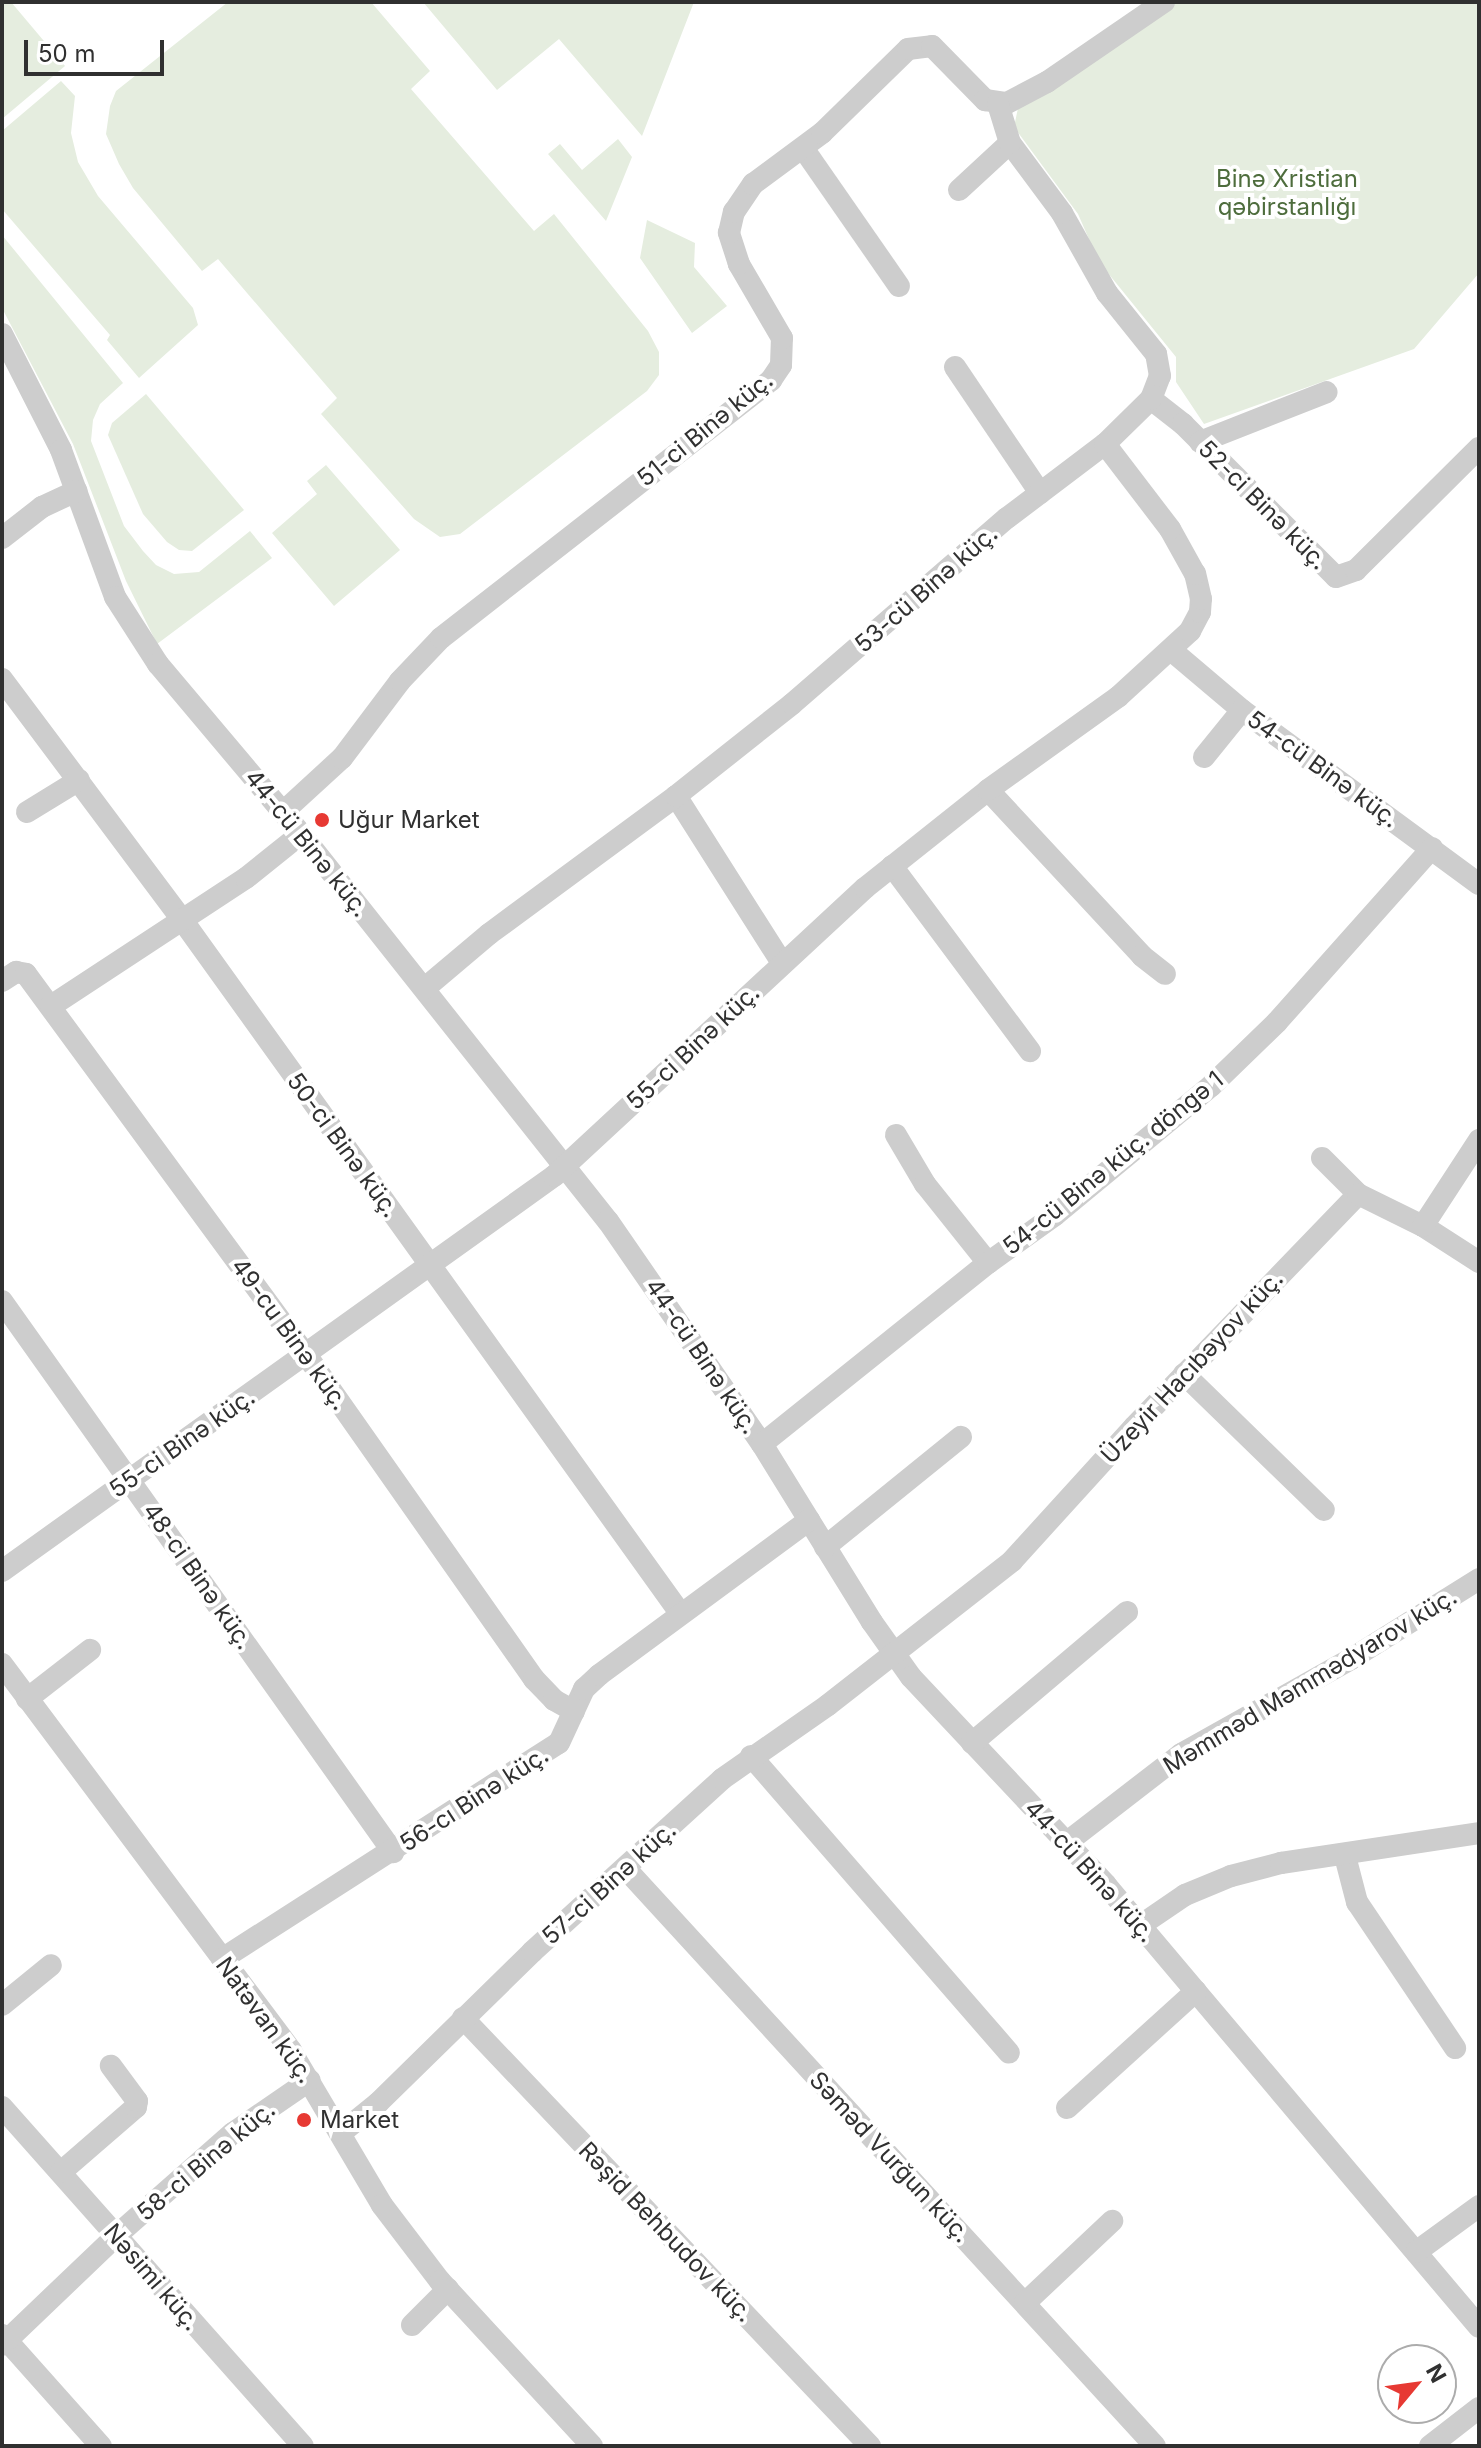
<!DOCTYPE html>
<html>
<head>
<meta charset="utf-8">
<style>
  body { margin:0 }
  #map { position:relative; width:1481px; height:2448px; overflow:hidden; background:#fff; font-family:Inter,sans-serif }
  div>[style] { position:absolute }
  [style*='--x'] { left:calc(var(--x)*1px); top:calc(var(--y)*1px); width:calc(var(--w)*1px); rotate:calc(var(--a)*1deg) }
  .green>* { inset:0; background:#e5eddf }
  .minor>* { height:22px; margin:-11px; padding:0 11px; transform-origin:11px; border-radius:11px; background:#cdcdcd }
  .dots>* { width:22px; height:22px; translate:-50% -50%; box-sizing:border-box; border:4px solid #fff; border-radius:50% }
  span { translate:-50% -50%; white-space:nowrap; text-align:center; line-height:1.15; -webkit-text-stroke:8px #fff; paint-order:stroke }
  .park-label { font-size:24px; color:#4e6d3d }
  .street-label { font-size:24px; color:#303030 }
  .poi-label { font-size:24px; color:#303030 }
  .left { translate:0 -50%; text-align:left }
  .frame { position:absolute; inset:0; border:4px solid #303030; pointer-events:none }
  .north { position:absolute; left:1377px; top:2344px; width:80px; height:80px; box-sizing:border-box; background:#fff; border:2px solid #acacac; border-radius:50%; rotate:61deg; font-size:22px; font-weight:700; line-height:32px; text-align:center; color:#303030 }
  .north::after { content:''; display:block; margin:auto; width:28px; height:36px; background:#e73933; clip-path:polygon(50% 0,100% 100%,50% 72%,0 100%) }
  .scale { position:absolute; left:24px; top:40px; width:140px; height:36px; box-sizing:border-box; border:4px solid #303030; border-top:0; padding-left:10px; font-size:24px; line-height:28px; white-space:nowrap; color:#303030; -webkit-text-stroke:6px #fff; paint-order:stroke }
</style>
</head>
<body>
<div id="map">
  <div class="green">
    <i style="clip-path:polygon(2px 2px,11px 2px,65px 66px,2px 119px)"></i>
    <i style="clip-path:polygon(228px 2px,371px 2px,430px 71px,411px 89px,534px 231px,554px 214px,648px 331px,659px 352px,659px 375px,647px 391px,460px 534px,440px 537px,414px 519px,321px 414px,337px 398px,218px 259px,202px 271px,133px 188px,119px 164px,106px 134px,110px 106px,116px 91px)"></i>
    <i style="clip-path:polygon(423px 2px,694px 2px,642px 136px,559px 39px,497px 90px)"></i>
    <i style="clip-path:polygon(1178px 2px,1479px 2px,1479px 273px,1414px 349px,1204px 424px,1176px 382px,1176px 357px,1099px 262px,1078px 214px,1014px 127px,1018px 108px)"></i>
    <i style="clip-path:polygon(61px 81px,75px 96px,71px 133px,78px 162px,98px 196px,193px 308px,198px 325px,139px 378px,107px 340px,110px 335px,2px 209px,2px 131px)"></i>
    <i style="clip-path:polygon(618px 139px,632px 157px,606px 221px,548px 154px,560px 144px,582px 170px)"></i>
    <i style="clip-path:polygon(647px 220px,695px 243px,694px 267px,727px 306px,692px 333px,640px 258px)"></i>
    <i style="clip-path:polygon(2px 235px,123px 383px,100px 404px,93px 420px,91px 441px,124px 526px,143px 551px,156px 565px,174px 574px,199px 572px,250px 531px,272px 558px,157px 644px,126px 581px,73px 444px,2px 308px)"></i>
    <i style="clip-path:polygon(146px 394px,244px 510px,192px 551px,179px 550px,167px 542px,143px 514px,108px 435px,112px 423px)"></i>
    <i style="clip-path:polygon(326px 465px,400px 550px,334px 606px,272px 533px,317px 494px,307px 481px)"></i>
  </div>
  <div class="minor">
    <i style="--x:803;--y:148;--w:168;--a:55.2"></i>
    <i style="--x:959;--y:190;--w:69;--a:-42.7"></i>
    <i style="--x:2;--y:334;--w:130;--a:63"></i>
    <i style="--x:61;--y:450;--w:157;--a:69.8"></i>
    <i style="--x:115;--y:597;--w:80;--a:57.3"></i>
    <i style="--x:158;--y:664;--w:222;--a:49.9"></i>
    <i style="--x:301;--y:834;--w:494;--a:51.6"></i>
    <i style="--x:608;--y:1221;--w:271;--a:55.4"></i>
    <i style="--x:762;--y:1444;--w:209;--a:58.3"></i>
    <i style="--x:872;--y:1622;--w:67;--a:54.7"></i>
    <i style="--x:911;--y:1677;--w:285;--a:46.8"></i>
    <i style="--x:1106;--y:1885;--w:578;--a:49.84"></i>
    <i style="--x:955;--y:367;--w:152;--a:56"></i>
    <i style="--x:1151;--y:399;--w:41;--a:38"></i>
    <i style="--x:1183;--y:424;--w:216;--a:45"></i>
    <i style="--x:1336;--y:577;--w:21;--a:-19"></i>
    <i style="--x:1356;--y:570;--w:173;--a:-44.8"></i>
    <i style="--x:1200;--y:442;--w:136;--a:-21.5"></i>
    <i style="--x:2;--y:538;--w:51;--a:-37.8"></i>
    <i style="--x:42;--y:507;--w:38;--a:-25"></i>
    <i style="--x:1171;--y:650;--w:93;--a:40.2"></i>
    <i style="--x:1242;--y:710;--w:294;--a:36.3"></i>
    <i style="--x:2;--y:679;--w:302;--a:53.2"></i>
    <i style="--x:183;--y:921;--w:852;--a:54.31"></i>
    <i style="--x:1204;--y:757;--w:60;--a:-51"></i>
    <i style="--x:988;--y:790;--w:226;--a:47.1"></i>
    <i style="--x:1142;--y:956;--w:29;--a:38"></i>
    <i style="--x:676;--y:796;--w:198;--a:57.6"></i>
    <i style="--x:27;--y:812;--w:61;--a:-31.6"></i>
    <i style="--x:283;--y:812;--w:80;--a:-42.5"></i>
    <i style="--x:342;--y:758;--w:96;--a:-53"></i>
    <i style="--x:400;--y:681;--w:59;--a:-46.4"></i>
    <i style="--x:441;--y:638;--w:419;--a:-38"></i>
    <i style="--x:771;--y:380;--w:18;--a:-56"></i>
    <i style="--x:781;--y:365;--w:27;--a:-88"></i>
    <i style="--x:782;--y:338;--w:86;--a:-120.2"></i>
    <i style="--x:739;--y:264;--w:33;--a:-108"></i>
    <i style="--x:729;--y:233;--w:22;--a:-77"></i>
    <i style="--x:734;--y:212;--w:34;--a:-56"></i>
    <i style="--x:753;--y:184;--w:86;--a:-36.5"></i>
    <i style="--x:822;--y:133;--w:120;--a:-44.3"></i>
    <i style="--x:908;--y:49;--w:24;--a:-7"></i>
    <i style="--x:932;--y:46;--w:76;--a:45.5"></i>
    <i style="--x:985;--y:100;--w:22;--a:8"></i>
    <i style="--x:1007;--y:103;--w:45;--a:-27.7"></i>
    <i style="--x:1047;--y:82;--w:142;--a:-34.4"></i>
    <i style="--x:892;--y:866;--w:231;--a:53.3"></i>
    <i style="--x:2;--y:981;--w:17;--a:-33"></i>
    <i style="--x:16;--y:972;--w:10;--a:11"></i>
    <i style="--x:26;--y:974;--w:474;--a:53.7"></i>
    <i style="--x:307;--y:1356;--w:395;--a:54.9"></i>
    <i style="--x:534;--y:1679;--w:29;--a:46"></i>
    <i style="--x:554;--y:1700;--w:23;--a:29"></i>
    <i style="--x:425;--y:988;--w:84;--a:-40.2"></i>
    <i style="--x:489;--y:934;--w:232;--a:-36.4"></i>
    <i style="--x:676;--y:796;--w:148;--a:-38.4"></i>
    <i style="--x:792;--y:704;--w:284;--a:-40.9"></i>
    <i style="--x:1007;--y:518;--w:123;--a:-37.1"></i>
    <i style="--x:1105;--y:444;--w:64;--a:-44.4"></i>
    <i style="--x:1151;--y:399;--w:25;--a:-69"></i>
    <i style="--x:1160;--y:376;--w:22;--a:-100"></i>
    <i style="--x:1156;--y:354;--w:78;--a:-128.8"></i>
    <i style="--x:1107;--y:293;--w:92;--a:-119.4"></i>
    <i style="--x:1062;--y:213;--w:87;--a:-126.6"></i>
    <i style="--x:1010;--y:143;--w:41;--a:-107.1"></i>
    <i style="--x:51;--y:1006;--w:233;--a:-33.3"></i>
    <i style="--x:246;--y:878;--w:70;--a:-38.7"></i>
    <i style="--x:896;--y:1135;--w:57;--a:59.4"></i>
    <i style="--x:925;--y:1184;--w:101;--a:51.4"></i>
    <i style="--x:1322;--y:1158;--w:51;--a:45"></i>
    <i style="--x:1423;--y:1226;--w:67;--a:32.7"></i>
    <i style="--x:2;--y:1301;--w:676;--a:54.64"></i>
    <i style="--x:1184;--y:1374;--w:195;--a:44.2"></i>
    <i style="--x:762;--y:1444;--w:290;--a:-38.7"></i>
    <i style="--x:988;--y:1263;--w:82;--a:-35.6"></i>
    <i style="--x:1055;--y:1215;--w:202;--a:-39.6"></i>
    <i style="--x:1211;--y:1086;--w:92;--a:-44.1"></i>
    <i style="--x:1277;--y:1022;--w:233;--a:-48.3"></i>
    <i style="--x:825;--y:1547;--w:175;--a:-39"></i>
    <i style="--x:2;--y:1571;--w:679;--a:-35.59"></i>
    <i style="--x:554;--y:1176;--w:424;--a:-42.8"></i>
    <i style="--x:865;--y:888;--w:157;--a:-38.5"></i>
    <i style="--x:988;--y:790;--w:160;--a:-35.6"></i>
    <i style="--x:1118;--y:697;--w:98;--a:-42.5"></i>
    <i style="--x:1190;--y:631;--w:21;--a:-62"></i>
    <i style="--x:1200;--y:612;--w:13;--a:-86"></i>
    <i style="--x:1201;--y:599;--w:26;--a:-103"></i>
    <i style="--x:1195;--y:574;--w:51;--a:-119.1"></i>
    <i style="--x:1170;--y:529;--w:107;--a:-127.4"></i>
    <i style="--x:2;--y:1664;--w:483;--a:53.2"></i>
    <i style="--x:291;--y:2051;--w:179;--a:59.4"></i>
    <i style="--x:382;--y:2205;--w:96;--a:52.7"></i>
    <i style="--x:440;--y:2281;--w:224;--a:47.3"></i>
    <i style="--x:27;--y:1699;--w:80;--a:-37.9"></i>
    <i style="--x:972;--y:1743;--w:203;--a:-40.2"></i>
    <i style="--x:751;--y:1756;--w:393;--a:49"></i>
    <i style="--x:1066;--y:1843;--w:145;--a:-37.7"></i>
    <i style="--x:1181;--y:1754;--w:195;--a:-29.2"></i>
    <i style="--x:1351;--y:1659;--w:151;--a:-32"></i>
    <i style="--x:1345;--y:1856;--w:48;--a:75.4"></i>
    <i style="--x:1357;--y:1902;--w:176;--a:56.1"></i>
    <i style="--x:625;--y:1868;--w:784;--a:47.48"></i>
    <i style="--x:1141;--y:1925;--w:53;--a:-34.3"></i>
    <i style="--x:1185;--y:1895;--w:50;--a:-22.4"></i>
    <i style="--x:1231;--y:1876;--w:52;--a:-14.6"></i>
    <i style="--x:1281;--y:1863;--w:200;--a:-8.6"></i>
    <i style="--x:222;--y:1959;--w:400;--a:-32.7"></i>
    <i style="--x:559;--y:1743;--w:60;--a:-65.2"></i>
    <i style="--x:584;--y:1689;--w:21;--a:-43"></i>
    <i style="--x:599;--y:1675;--w:261;--a:-36.4"></i>
    <i style="--x:2;--y:2005;--w:63;--a:-39.2"></i>
    <i style="--x:463;--y:2018;--w:591;--a:46.44"></i>
    <i style="--x:2;--y:2107;--w:453;--a:48.4"></i>
    <i style="--x:1067;--y:2108;--w:174;--a:-42.2"></i>
    <i style="--x:341;--y:2133;--w:48;--a:-39"></i>
    <i style="--x:378;--y:2103;--w:216;--a:-44.4"></i>
    <i style="--x:532;--y:1952;--w:257;--a:-42.3"></i>
    <i style="--x:722;--y:1779;--w:129;--a:-34.9"></i>
    <i style="--x:828;--y:1705;--w:234;--a:-38"></i>
    <i style="--x:1012;--y:1561;--w:181;--a:-47.7"></i>
    <i style="--x:1134;--y:1427;--w:323;--a:-46.1"></i>
    <i style="--x:1358;--y:1194;--w:72;--a:26.2"></i>
    <i style="--x:1423;--y:1226;--w:103;--a:-56.9"></i>
    <i style="--x:61;--y:2172;--w:99;--a:-40.9"></i>
    <i style="--x:136;--y:2107;--w:6;--a:-81"></i>
    <i style="--x:137;--y:2101;--w:44;--a:-126.6"></i>
    <i style="--x:1416;--y:2252;--w:78;--a:-36.1"></i>
    <i style="--x:1025;--y:2303;--w:120;--a:-43.3"></i>
    <i style="--x:412;--y:2325;--w:51;--a:-45"></i>
    <i style="--x:2;--y:2335;--w:149;--a:48.3"></i>
    <i style="--x:2;--y:2345;--w:158;--a:-43.7"></i>
    <i style="--x:116;--y:2236;--w:156;--a:-41.4"></i>
    <i style="--x:233;--y:2133;--w:93;--a:-34.5"></i>
    <i style="--x:1430;--y:2446;--w:62;--a:-37.8"></i>
  </div>
  <div class="dots">
    <i style="left:322px;top:820px;background:#e73933"></i>
    <i style="left:304px;top:2120px;background:#e73933"></i>
  </div>
  <div class="park-label">
    <span style="left:1287px;top:193px">Binə Xristian<br>qəbirstanlığı</span>
  </div>
  <div class="street-label">
    <span style="left:705px;top:429px;rotate:-39deg">51-ci Binə küç.</span>
    <span style="left:1263px;top:505px;rotate:45deg">52-ci Binə küç.</span>
    <span style="left:926px;top:589px;rotate:-41deg">53-cü Binə küç.</span>
    <span style="left:1323px;top:769px;rotate:36deg">54-cü Binə küç.</span>
    <span style="left:307px;top:843px;rotate:51deg">44-cü Binə küç.</span>
    <span style="left:693px;top:1047px;rotate:-43deg">55-ci Binə küç.</span>
    <span style="left:343px;top:1145px;rotate:54deg">50-ci Binə küç.</span>
    <span style="left:1113px;top:1163px;rotate:-39deg">54-cü Binə küç. döngə 1</span>
    <span style="left:290px;top:1334px;rotate:54deg">49-cu Binə küç.</span>
    <span style="left:702px;top:1356px;rotate:56deg">44-cü Binə küç.</span>
    <span style="left:1192px;top:1367px;rotate:-47deg">Üzeyir Hacıbəyov küç.</span>
    <span style="left:182px;top:1443px;rotate:-35deg">55-ci Binə küç.</span>
    <span style="left:198px;top:1576px;rotate:55deg">48-ci Binə küç.</span>
    <span style="left:1310px;top:1681px;rotate:-31deg">Məmməd Məmmədyarov küç.</span>
    <span style="left:474px;top:1799px;rotate:-33deg">56-cı Binə küç.</span>
    <span style="left:1090px;top:1871px;rotate:48deg">44-cü Binə küç.</span>
    <span style="left:609px;top:1883px;rotate:-42deg">57-ci Binə küç.</span>
    <span style="left:265px;top:2020px;rotate:54deg">Natəvan küç.</span>
    <span style="left:890px;top:2157px;rotate:47deg">Səməd Vurğun küç.</span>
    <span style="left:206px;top:2161px;rotate:-40deg">58-ci Binə küç.</span>
    <span style="left:666px;top:2232px;rotate:46deg">Rəşid Behbudov küç.</span>
    <span style="left:152px;top:2277px;rotate:49deg">Nəsimi küç.</span>
  </div>
  <div class="poi-label">
    <span class="left" style="left:338px;top:820px">Uğur Market</span>
    <span class="left" style="left:320px;top:2120px">Market</span>
  </div>
  <div class="frame"></div>
  <div class="north">N</div>
  <div class="scale">50 m</div>
</div>
</body>
</html>
